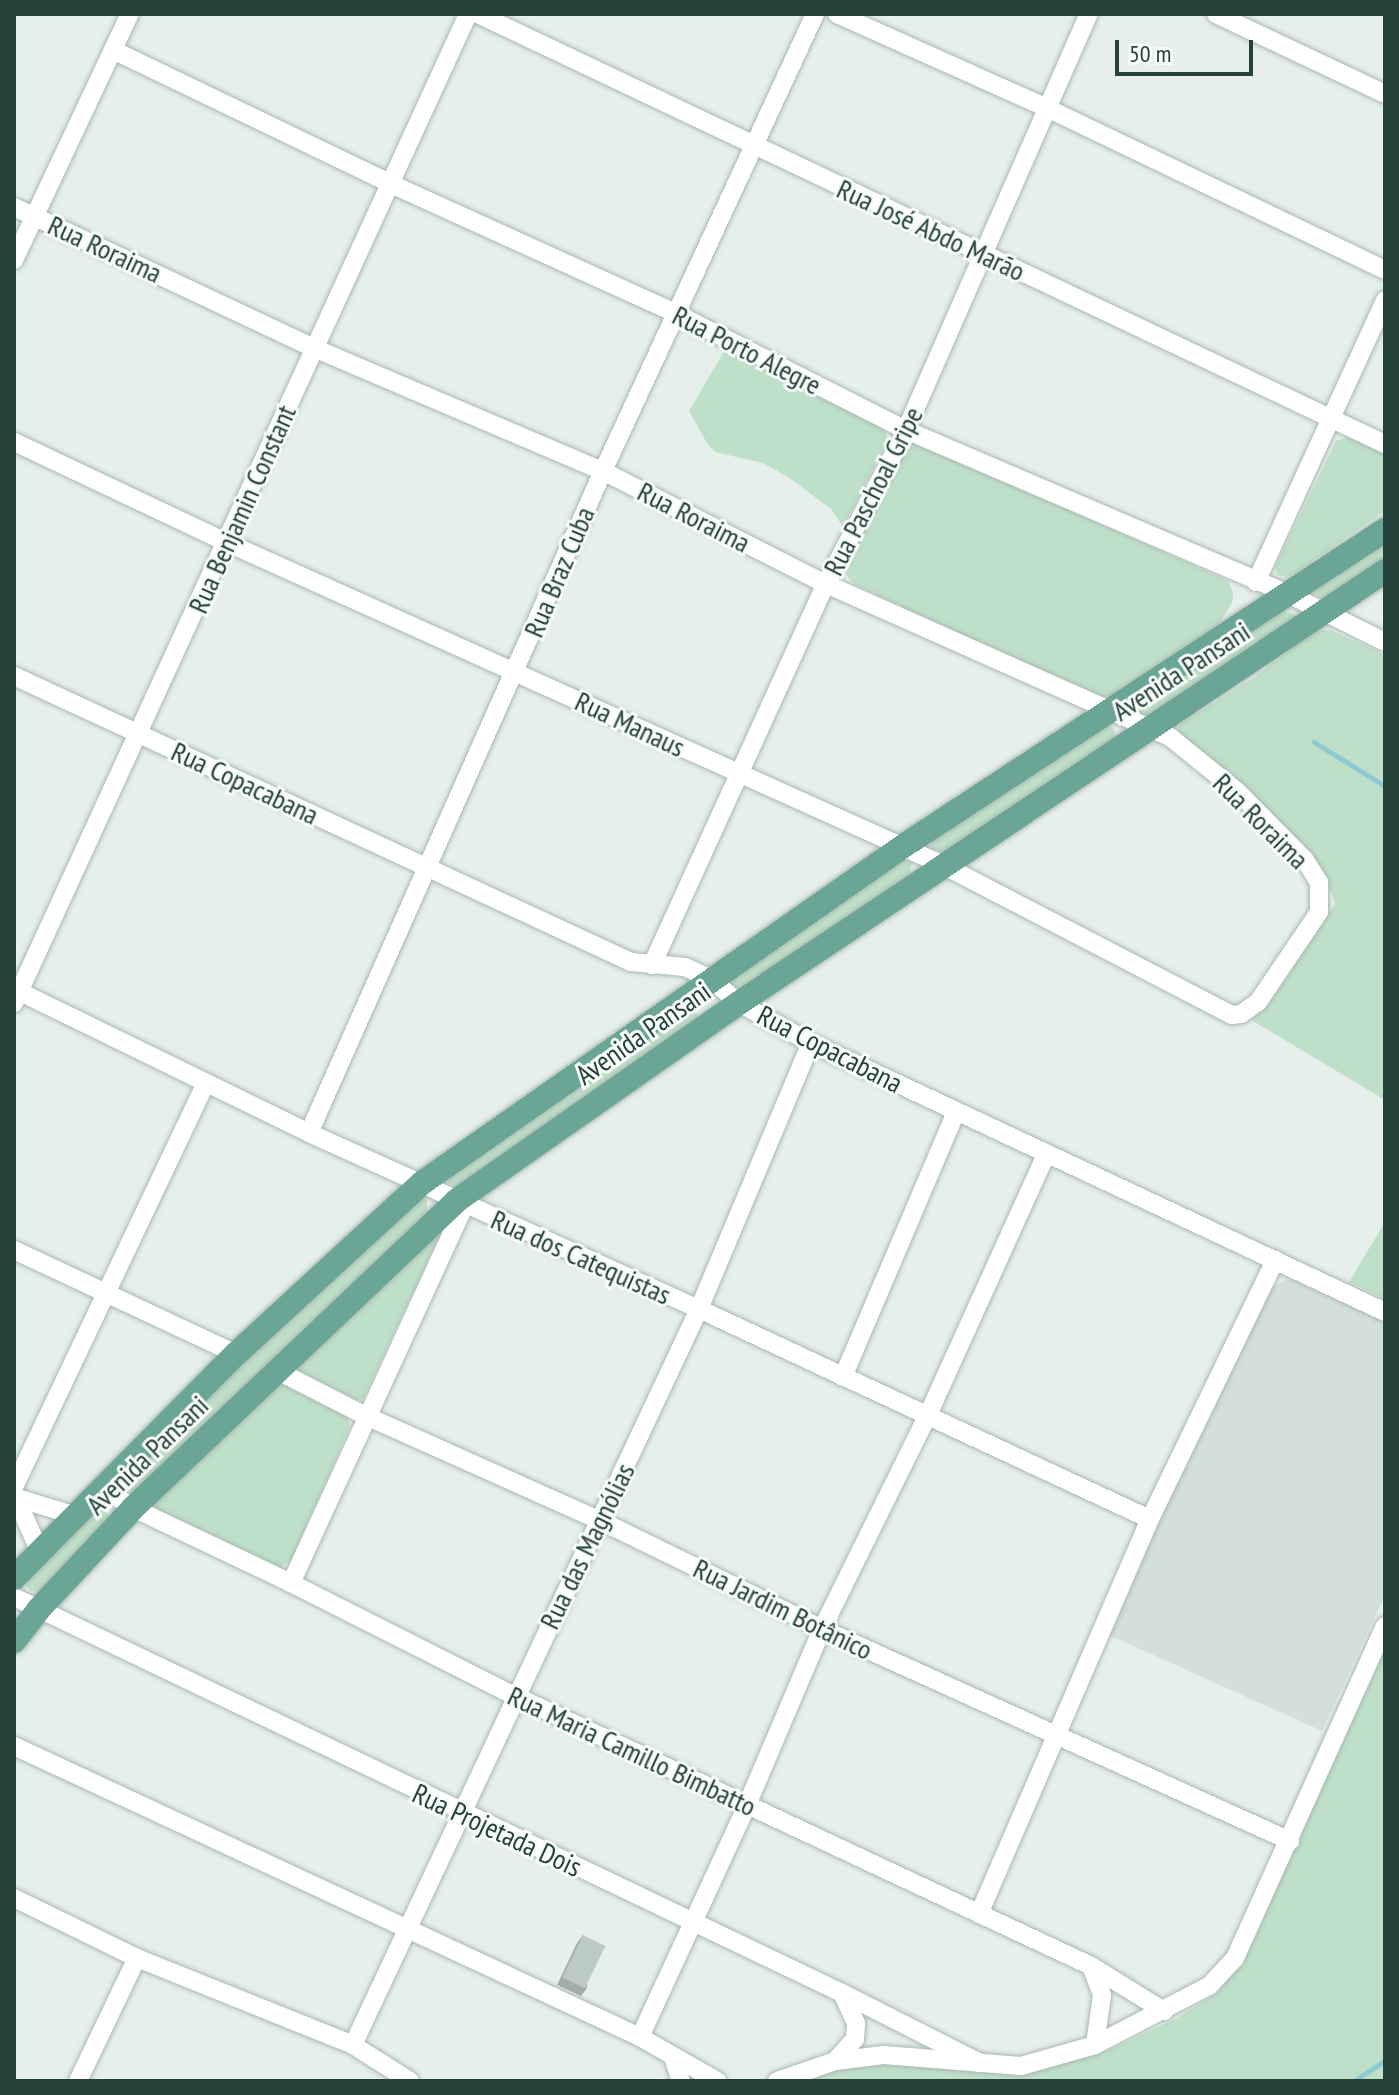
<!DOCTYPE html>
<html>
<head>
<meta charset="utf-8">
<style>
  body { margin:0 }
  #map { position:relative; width:1399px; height:2095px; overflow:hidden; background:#e6efeb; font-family:"PT Sans Narrow",sans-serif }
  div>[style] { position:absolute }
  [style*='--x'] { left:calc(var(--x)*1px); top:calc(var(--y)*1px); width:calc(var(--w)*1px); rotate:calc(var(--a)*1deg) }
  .built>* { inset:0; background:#d4dfda }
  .green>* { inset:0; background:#bfe0c8 }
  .stream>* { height:5px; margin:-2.5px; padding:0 2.5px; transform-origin:2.5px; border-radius:2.5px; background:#8ec9d4 }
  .roads { filter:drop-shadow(0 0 2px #a8b8b2) drop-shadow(0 0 2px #a8b8b2) }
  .minor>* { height:18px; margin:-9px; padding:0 9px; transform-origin:9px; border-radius:9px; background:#fff }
  .major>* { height:24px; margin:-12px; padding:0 12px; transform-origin:12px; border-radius:12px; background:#6aa596 }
  .wall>* { inset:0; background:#a1aea9 }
  .building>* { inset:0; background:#bbcac4; transform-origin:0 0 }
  span { translate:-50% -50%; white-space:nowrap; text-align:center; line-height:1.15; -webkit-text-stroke:6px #f7fbf9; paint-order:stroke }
  .street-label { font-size:28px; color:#24423a }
  .frame { position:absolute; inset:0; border:16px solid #24423a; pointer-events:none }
  .scale { position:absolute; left:1115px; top:40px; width:138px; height:36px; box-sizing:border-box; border:4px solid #24423a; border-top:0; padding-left:10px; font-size:24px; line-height:28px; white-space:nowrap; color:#24423a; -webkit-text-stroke:6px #f7fbf9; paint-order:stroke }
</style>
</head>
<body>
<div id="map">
  <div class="built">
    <i style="clip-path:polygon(1289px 1279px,1385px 1322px,1385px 1595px,1322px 1731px,1109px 1635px,1157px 1522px,1270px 1288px)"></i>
  </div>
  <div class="green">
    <i style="clip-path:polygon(726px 348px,884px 428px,888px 440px,843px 527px,831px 509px,788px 477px,763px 463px,715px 452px,707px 443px,689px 411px)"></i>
    <i style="clip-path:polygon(1349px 436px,1385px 453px,1385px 511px,1298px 571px,1287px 577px,1277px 575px,1275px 567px,1336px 441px)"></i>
    <i style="clip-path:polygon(916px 441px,1228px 581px,1233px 593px,1232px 603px,1218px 625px,1116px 696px,1095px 697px,854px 584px,844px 572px,905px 445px)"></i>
    <i style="clip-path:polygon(1385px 539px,1385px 559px,1325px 599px,1312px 592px,1312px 586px)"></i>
    <i style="clip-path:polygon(1282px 610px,1295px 615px,1293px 620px,1150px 718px,1133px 712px,1135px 706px)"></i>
    <i style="clip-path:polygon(1331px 630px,1385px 655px,1385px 1100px,1251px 1020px,1270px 1002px,1335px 904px,1326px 878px,1178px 733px,1179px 725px,1255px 677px,1314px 631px)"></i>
    <i style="clip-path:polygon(1107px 725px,1114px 729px,1115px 737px,944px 852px,932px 849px,930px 840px)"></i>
    <i style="clip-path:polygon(899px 858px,912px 862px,909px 876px,739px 989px,731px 985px,730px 982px)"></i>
    <i style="clip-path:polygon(691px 1002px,693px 1011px,701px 1018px,459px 1187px,447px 1182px,446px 1179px)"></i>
    <i style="clip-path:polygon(419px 1196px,427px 1201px,427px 1215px,135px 1492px,124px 1489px,123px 1477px)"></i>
    <i style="clip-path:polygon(1385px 1222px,1385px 1299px,1349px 1282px)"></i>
    <i style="clip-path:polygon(436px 1236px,438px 1239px,363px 1399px,357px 1400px,298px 1370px,298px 1363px)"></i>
    <i style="clip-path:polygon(287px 1384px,347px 1415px,350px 1427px,291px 1560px,278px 1569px,156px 1511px,154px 1499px,275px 1385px)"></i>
    <i style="clip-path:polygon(103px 1504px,109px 1518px,42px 1592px,30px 1591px,24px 1582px)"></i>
    <i style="clip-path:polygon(1385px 1649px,1385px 2081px,802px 2081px,839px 2068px,886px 2061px,1023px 2072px,1062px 2064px,1107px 2051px,1175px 2019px,1217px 1993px,1244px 1960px)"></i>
  </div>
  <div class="stream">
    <i style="--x:1314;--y:742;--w:84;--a:31.8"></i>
    <i style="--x:1354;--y:2081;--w:37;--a:-34"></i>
  </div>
  <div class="roads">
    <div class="minor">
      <i style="--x:478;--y:14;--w:1004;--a:25.37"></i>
      <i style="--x:837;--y:14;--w:232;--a:24.1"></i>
      <i style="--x:1049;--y:109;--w:373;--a:25.6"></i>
      <i style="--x:1216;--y:14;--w:187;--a:25.3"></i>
      <i style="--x:113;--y:50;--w:309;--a:25.7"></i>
      <i style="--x:391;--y:184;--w:314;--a:24.4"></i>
      <i style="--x:677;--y:314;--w:257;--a:26.9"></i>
      <i style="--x:906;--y:430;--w:416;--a:23.2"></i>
      <i style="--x:1288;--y:594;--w:108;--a:26.3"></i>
      <i style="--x:14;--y:207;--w:331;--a:25.2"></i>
      <i style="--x:314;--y:348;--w:314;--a:23.1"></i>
      <i style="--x:603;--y:471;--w:250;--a:26.9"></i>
      <i style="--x:826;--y:584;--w:376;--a:24"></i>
      <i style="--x:1170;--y:737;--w:87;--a:39"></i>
      <i style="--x:1238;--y:792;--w:95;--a:45.4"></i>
      <i style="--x:1305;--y:860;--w:26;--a:58"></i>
      <i style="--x:1319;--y:882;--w:30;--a:90"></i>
      <i style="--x:1319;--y:912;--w:109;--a:124.1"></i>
      <i style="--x:1258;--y:1002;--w:21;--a:145"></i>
      <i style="--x:1241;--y:1014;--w:9;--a:174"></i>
      <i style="--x:1232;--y:1015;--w:326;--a:-152.6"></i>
      <i style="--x:943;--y:865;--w:784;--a:-155.76"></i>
      <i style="--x:228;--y:543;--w:237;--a:-154.7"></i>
      <i style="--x:14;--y:260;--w:272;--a:-64.8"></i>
      <i style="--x:1256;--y:582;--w:310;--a:-65.4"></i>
      <i style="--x:14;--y:676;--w:680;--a:24.87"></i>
      <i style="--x:631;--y:962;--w:54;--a:5.3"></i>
      <i style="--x:685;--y:967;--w:29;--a:25"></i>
      <i style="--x:711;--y:979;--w:37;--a:41"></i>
      <i style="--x:739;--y:1003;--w:82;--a:29.1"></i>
      <i style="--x:811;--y:1043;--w:634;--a:25.11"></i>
      <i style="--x:652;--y:965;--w:419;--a:-65.5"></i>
      <i style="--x:826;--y:584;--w:174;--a:-62.5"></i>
      <i style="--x:906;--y:430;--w:454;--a:-66.3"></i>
      <i style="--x:14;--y:989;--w:328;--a:26"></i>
      <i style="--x:309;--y:1133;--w:428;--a:24.3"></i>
      <i style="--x:699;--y:1309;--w:497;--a:25"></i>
      <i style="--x:14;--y:1003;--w:1088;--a:-65.34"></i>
      <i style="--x:309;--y:1133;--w:724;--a:-66.05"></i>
      <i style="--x:603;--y:471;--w:504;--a:-65.11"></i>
      <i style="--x:14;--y:1250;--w:245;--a:25.1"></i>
      <i style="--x:278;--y:1371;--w:99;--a:27.1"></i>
      <i style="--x:366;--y:1416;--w:257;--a:24.1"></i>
      <i style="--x:601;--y:1521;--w:246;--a:26"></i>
      <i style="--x:822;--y:1629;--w:514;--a:24.37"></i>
      <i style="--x:843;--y:1377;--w:288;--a:-66.9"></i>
      <i style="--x:14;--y:1487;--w:446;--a:-64.6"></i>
      <i style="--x:102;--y:1487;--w:37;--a:34"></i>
      <i style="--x:133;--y:1508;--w:175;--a:25.4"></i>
      <i style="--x:291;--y:1583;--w:251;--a:26.8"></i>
      <i style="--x:515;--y:1696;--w:636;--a:25.11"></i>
      <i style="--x:1091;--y:1966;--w:86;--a:31.7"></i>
      <i style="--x:14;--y:1497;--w:62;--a:17"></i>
      <i style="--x:16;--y:1498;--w:57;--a:66.1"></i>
      <i style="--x:291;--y:1583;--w:426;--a:-65.3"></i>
      <i style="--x:14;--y:1597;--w:918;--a:25.56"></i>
      <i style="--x:842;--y:1993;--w:155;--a:26.9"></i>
      <i style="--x:14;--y:1746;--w:690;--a:24.93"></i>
      <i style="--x:640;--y:2037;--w:89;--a:29.7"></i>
      <i style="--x:14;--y:1898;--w:137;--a:26"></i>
      <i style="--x:137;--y:1958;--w:233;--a:21.9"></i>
      <i style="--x:353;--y:2045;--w:67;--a:32.3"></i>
      <i style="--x:979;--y:1914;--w:430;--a:-66.6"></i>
      <i style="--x:1150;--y:1519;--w:288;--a:-64.2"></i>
      <i style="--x:1091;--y:1966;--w:31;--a:69"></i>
      <i style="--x:1102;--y:1995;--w:50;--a:98"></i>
      <i style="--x:640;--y:2037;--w:255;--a:-65.2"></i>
      <i style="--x:747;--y:1805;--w:191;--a:-66.9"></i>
      <i style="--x:822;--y:1629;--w:237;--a:-63.7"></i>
      <i style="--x:927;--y:1417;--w:288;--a:-65.6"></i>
      <i style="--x:353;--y:2045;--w:813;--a:-64.82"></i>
      <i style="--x:699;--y:1309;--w:289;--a:-67.2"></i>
      <i style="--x:673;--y:2057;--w:25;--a:72"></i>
      <i style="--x:835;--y:2061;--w:30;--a:-48"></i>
      <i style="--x:855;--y:2039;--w:16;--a:-86"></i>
      <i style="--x:856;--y:2023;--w:33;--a:-115"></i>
      <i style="--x:78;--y:2081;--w:136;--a:-64.4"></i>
      <i style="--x:777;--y:2081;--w:61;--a:-19"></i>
      <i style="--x:835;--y:2061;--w:49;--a:-7"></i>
      <i style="--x:884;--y:2055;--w:137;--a:4.6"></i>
      <i style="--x:1021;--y:2066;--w:77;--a:-15.8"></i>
      <i style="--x:1095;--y:2045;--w:128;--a:-27.4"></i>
      <i style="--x:1209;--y:1986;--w:38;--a:-47"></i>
      <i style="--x:1235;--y:1958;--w:364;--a:-65.7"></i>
    </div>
    <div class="major">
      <i style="--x:14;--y:1578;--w:315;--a:-45.3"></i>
      <i style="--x:236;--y:1354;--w:253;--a:-42.6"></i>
      <i style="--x:422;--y:1183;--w:586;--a:-34.99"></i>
      <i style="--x:902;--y:847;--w:578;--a:-33.28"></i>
      <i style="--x:14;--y:1641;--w:39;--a:-52"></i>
      <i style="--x:38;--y:1610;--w:139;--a:-47"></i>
      <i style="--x:133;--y:1508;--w:446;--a:-43.5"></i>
      <i style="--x:456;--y:1201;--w:345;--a:-35"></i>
      <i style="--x:739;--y:1003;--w:777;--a:-33.77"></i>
    </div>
  </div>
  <div class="wall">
    <i style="clip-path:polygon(583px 1935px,587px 1988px,581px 1996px,557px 1985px,577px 1943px)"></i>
  </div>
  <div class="building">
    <i style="left:583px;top:1935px;width:25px;height:47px;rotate:26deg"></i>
  </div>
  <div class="street-label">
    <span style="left:931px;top:230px;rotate:25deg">Rua José Abdo Marão</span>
    <span style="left:105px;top:249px;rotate:25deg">Rua Roraima</span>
    <span style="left:747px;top:350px;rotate:27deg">Rua Porto Alegre</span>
    <span style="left:873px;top:491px;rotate:-63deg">Rua Paschoal Gripe</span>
    <span style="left:242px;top:509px;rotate:-66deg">Rua Benjamin Constant</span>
    <span style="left:694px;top:517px;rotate:27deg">Rua Roraima</span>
    <span style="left:559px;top:572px;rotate:-67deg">Rua Braz Cuba</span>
    <span style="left:1181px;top:671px;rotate:-33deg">Avenida Pansani</span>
    <span style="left:630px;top:724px;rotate:25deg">Rua Manaus</span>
    <span style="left:245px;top:783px;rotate:25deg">Rua Copacabana</span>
    <span style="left:1261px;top:821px;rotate:45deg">Rua Roraima</span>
    <span style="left:643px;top:1033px;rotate:-35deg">Avenida Pansani</span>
    <span style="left:830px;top:1049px;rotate:27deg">Rua Copacabana</span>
    <span style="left:581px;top:1257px;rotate:24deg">Rua dos Catequistas</span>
    <span style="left:147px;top:1455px;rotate:-44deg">Avenida Pansani</span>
    <span style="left:587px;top:1546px;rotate:-64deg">Rua das Magnólias</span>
    <span style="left:783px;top:1609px;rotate:26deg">Rua Jardim Botânico</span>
    <span style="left:632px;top:1751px;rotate:25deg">Rua Maria Camillo Bimbatto</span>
    <span style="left:497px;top:1830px;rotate:25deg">Rua Projetada Dois</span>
  </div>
  <div class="frame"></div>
  <div class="scale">50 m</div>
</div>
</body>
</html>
